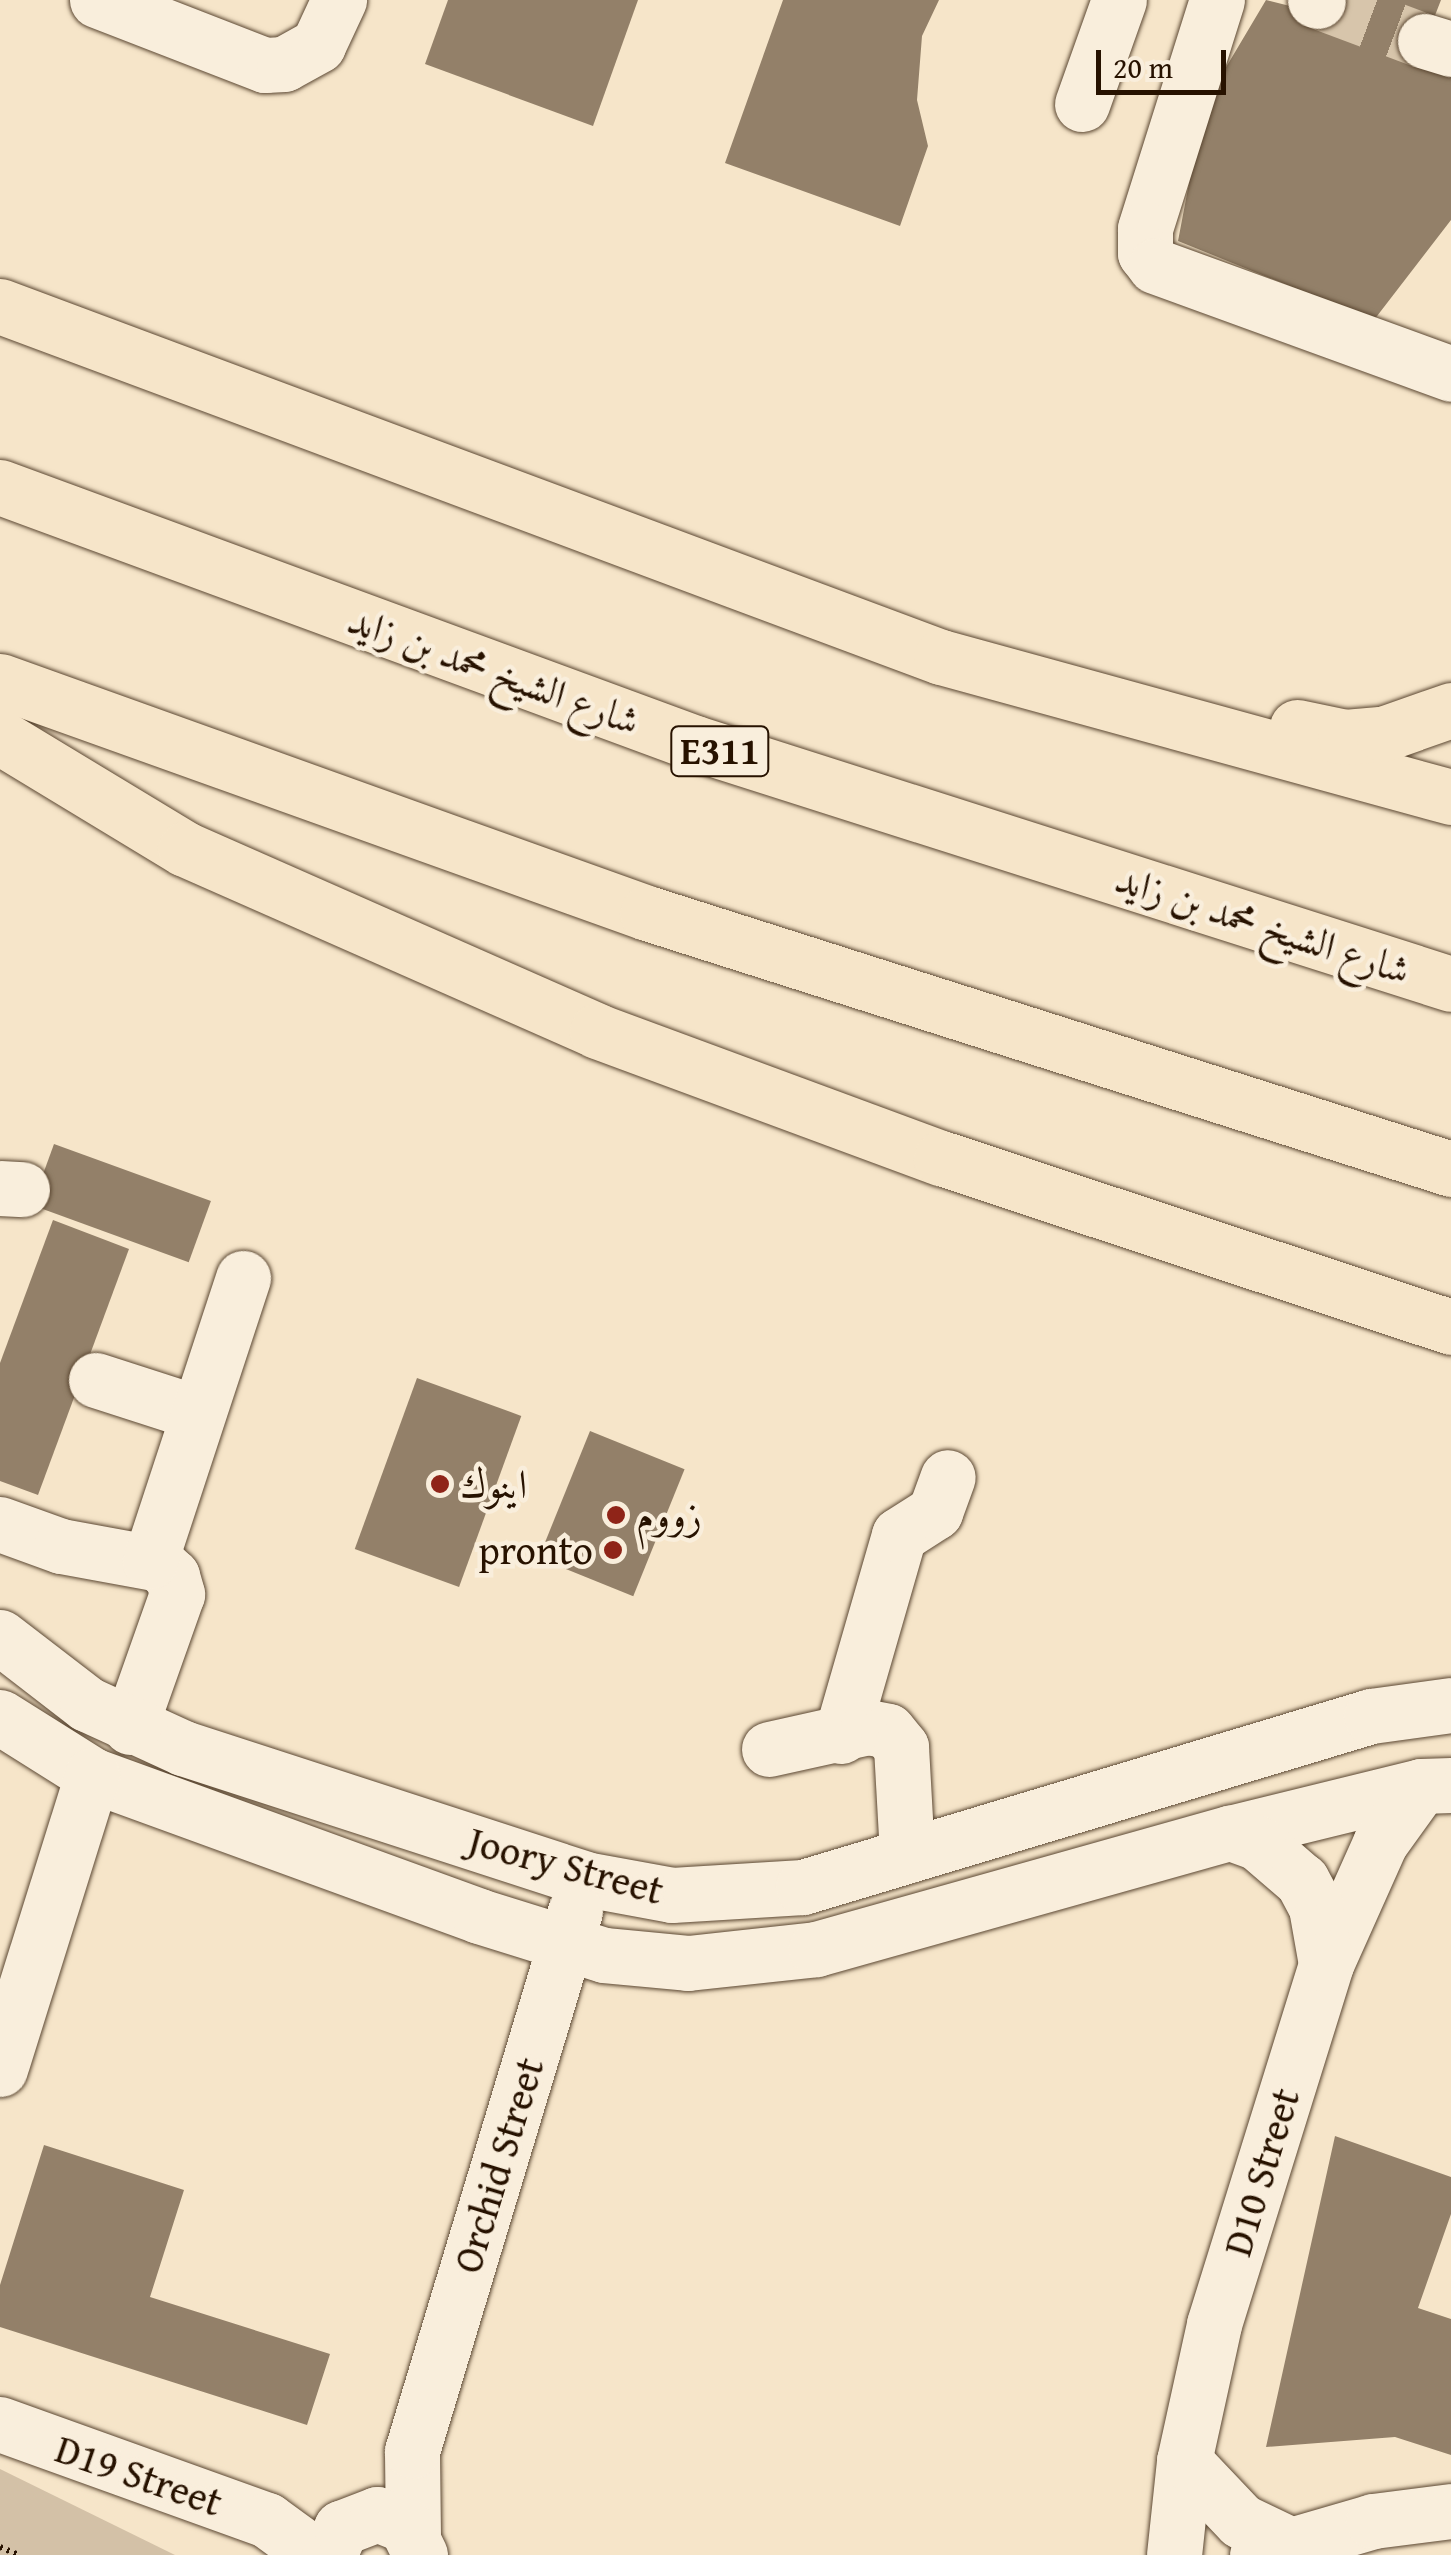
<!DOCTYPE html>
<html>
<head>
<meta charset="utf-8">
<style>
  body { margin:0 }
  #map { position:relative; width:1451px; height:2555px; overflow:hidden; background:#f6e5c9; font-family:"Gentium Book Plus",Amiri,serif }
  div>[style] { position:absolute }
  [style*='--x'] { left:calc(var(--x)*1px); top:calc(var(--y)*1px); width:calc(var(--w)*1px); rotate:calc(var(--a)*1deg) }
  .green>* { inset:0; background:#d3c1a7 }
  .building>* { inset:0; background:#938069; transform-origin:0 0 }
  .minor-tunnel>* { height:55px; margin-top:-27.5px; transform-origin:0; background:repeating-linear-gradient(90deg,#d7c5ab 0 55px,transparent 0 83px) }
  .path>* { height:6px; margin-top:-3px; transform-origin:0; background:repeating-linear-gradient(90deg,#271200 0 2.5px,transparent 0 7.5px) }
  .roads { filter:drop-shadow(0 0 2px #5b4732) drop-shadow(0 0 2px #5b4732) }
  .minor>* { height:55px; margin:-27.5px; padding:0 27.5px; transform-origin:27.5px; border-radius:27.5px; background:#f9eedc }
  .highway>* { height:55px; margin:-27.5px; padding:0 27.5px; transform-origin:27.5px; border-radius:27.5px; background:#f6e5c9 }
  .dots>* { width:28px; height:28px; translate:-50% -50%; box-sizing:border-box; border:5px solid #f9eedc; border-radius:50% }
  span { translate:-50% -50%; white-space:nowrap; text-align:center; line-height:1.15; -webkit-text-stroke:9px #f9eedc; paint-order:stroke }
  .shield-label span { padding:2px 8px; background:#f9eedc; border:2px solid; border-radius:8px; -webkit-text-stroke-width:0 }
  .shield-label { font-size:38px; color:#271200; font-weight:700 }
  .street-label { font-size:40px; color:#271200 }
  .poi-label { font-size:40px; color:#271200 }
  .left { translate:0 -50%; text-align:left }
  .right { translate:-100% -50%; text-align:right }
  .scale { position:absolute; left:1096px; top:50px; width:130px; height:45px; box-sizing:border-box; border:5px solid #271200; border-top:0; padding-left:12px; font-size:30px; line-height:35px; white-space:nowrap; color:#271200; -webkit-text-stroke:8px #f9eedc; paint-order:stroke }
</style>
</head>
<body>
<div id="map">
  <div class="green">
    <i style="clip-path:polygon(0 2469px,175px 2555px,0 2555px)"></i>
  </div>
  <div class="building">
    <i style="clip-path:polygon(448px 0,638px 0,593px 126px,425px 64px)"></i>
    <i style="clip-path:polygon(783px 0,939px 0,922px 36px,917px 100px,928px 146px,900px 226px,725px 163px)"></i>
    <i style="clip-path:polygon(1266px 0,1314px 12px,1318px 0,1441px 0,1425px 41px,1451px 63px,1451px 220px,1374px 320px,1178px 241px,1194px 157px,1222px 74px)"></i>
    <i style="left:54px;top:1144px;width:167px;height:65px;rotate:20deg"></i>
    <i style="clip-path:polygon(53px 1220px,129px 1249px,38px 1495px,0 1481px,0 1363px)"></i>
    <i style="left:417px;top:1378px;width:111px;height:182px;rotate:20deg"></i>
    <i style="left:590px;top:1431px;width:102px;height:137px;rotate:22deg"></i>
    <i style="clip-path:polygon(1335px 2136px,1451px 2177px,1451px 2214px,1418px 2308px,1451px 2319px,1451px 2455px,1395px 2437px,1266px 2447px)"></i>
    <i style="clip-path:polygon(44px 2145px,184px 2190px,150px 2297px,330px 2354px,307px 2425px,0 2327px,0 2285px)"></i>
  </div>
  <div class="minor-tunnel">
    <i style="--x:1318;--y:1;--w:114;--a:20.5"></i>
  </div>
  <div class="path">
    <i style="--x:0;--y:2547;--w:21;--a:23"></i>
  </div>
  <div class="roads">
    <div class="minor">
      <i style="--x:97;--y:0;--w:180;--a:21.2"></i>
      <i style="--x:265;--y:65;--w:19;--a:-3"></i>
      <i style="--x:284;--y:64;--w:39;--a:-29"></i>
      <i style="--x:318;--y:45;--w:50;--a:-65"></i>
      <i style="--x:1217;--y:0;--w:240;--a:107.5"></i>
      <i style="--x:1145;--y:229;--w:24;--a:90"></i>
      <i style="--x:1145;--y:253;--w:16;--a:52"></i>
      <i style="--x:1155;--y:266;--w:315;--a:20"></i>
      <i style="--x:1315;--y:0;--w:3;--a:18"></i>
      <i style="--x:1425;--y:41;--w:27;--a:17"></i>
      <i style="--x:1082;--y:104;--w:110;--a:-70.4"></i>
      <i style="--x:0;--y:1188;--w:22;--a:3"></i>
      <i style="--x:96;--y:1380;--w:107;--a:17.9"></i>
      <i style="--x:0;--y:1524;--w:65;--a:19.8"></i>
      <i style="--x:61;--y:1546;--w:100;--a:10.4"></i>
      <i style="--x:159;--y:1564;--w:18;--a:43"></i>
      <i style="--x:172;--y:1576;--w:19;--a:74"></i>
      <i style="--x:177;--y:1594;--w:141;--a:109.5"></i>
      <i style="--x:150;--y:1561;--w:298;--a:-71.8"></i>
      <i style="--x:0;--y:1637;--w:110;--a:37.6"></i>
      <i style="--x:87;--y:1704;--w:106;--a:24.6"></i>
      <i style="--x:183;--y:1748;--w:423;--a:18"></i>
      <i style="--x:585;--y:1879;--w:88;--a:10.4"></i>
      <i style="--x:672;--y:1895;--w:131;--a:-3.5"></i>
      <i style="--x:803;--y:1887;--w:593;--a:-16.75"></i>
      <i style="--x:1371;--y:1716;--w:81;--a:-7.8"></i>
      <i style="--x:0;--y:1717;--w:109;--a:32.2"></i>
      <i style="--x:92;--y:1775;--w:412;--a:20"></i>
      <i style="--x:479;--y:1916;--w:131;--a:17.3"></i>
      <i style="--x:604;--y:1955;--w:84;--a:5.4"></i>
      <i style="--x:688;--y:1963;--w:129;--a:-6.2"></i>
      <i style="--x:816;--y:1949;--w:430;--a:-15.7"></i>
      <i style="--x:1230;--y:1833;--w:197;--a:-13.8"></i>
      <i style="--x:1421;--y:1786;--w:30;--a:-2"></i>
      <i style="--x:841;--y:1736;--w:209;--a:-73.9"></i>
      <i style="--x:899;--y:1535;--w:43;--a:-32.6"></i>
      <i style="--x:935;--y:1512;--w:37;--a:-70"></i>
      <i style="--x:769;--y:1749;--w:101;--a:-12.5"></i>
      <i style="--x:868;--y:1727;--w:20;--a:11"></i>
      <i style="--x:888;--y:1731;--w:21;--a:51"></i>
      <i style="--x:901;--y:1747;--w:109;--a:86.8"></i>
      <i style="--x:1326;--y:1964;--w:133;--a:-65.9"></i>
      <i style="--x:1380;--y:1843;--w:70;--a:-54.3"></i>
      <i style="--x:0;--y:2069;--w:308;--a:-72.6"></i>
      <i style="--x:0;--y:2424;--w:284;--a:19.8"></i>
      <i style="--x:267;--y:2520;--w:59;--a:36.1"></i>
      <i style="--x:1184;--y:2461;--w:83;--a:46.5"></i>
      <i style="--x:1241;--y:2521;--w:55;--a:25.6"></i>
      <i style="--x:413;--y:2535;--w:84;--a:-90.7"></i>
      <i style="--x:412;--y:2451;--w:564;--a:-73.2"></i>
      <i style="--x:329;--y:2555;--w:30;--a:-66"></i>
      <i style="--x:341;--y:2528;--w:39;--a:-21"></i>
      <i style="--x:377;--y:2514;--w:31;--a:22"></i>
      <i style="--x:406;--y:2526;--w:32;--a:64"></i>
      <i style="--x:1174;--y:2555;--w:95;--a:-83.9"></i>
      <i style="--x:1184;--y:2461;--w:140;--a:-77.6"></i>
      <i style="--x:1214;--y:2324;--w:377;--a:-72.7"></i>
      <i style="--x:1326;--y:1964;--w:58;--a:-100"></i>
      <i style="--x:1316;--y:1907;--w:30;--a:-118"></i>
      <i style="--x:1302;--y:1881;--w:58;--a:-139.2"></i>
      <i style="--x:1258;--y:1843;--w:30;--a:-160"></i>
      <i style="--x:1257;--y:2555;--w:121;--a:-16.3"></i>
      <i style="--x:1373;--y:2521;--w:79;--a:-7.3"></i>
    </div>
    <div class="highway">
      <i style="--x:0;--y:306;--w:1004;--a:20.46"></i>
      <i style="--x:941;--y:657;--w:529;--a:15.35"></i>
      <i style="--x:0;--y:487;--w:741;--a:20.22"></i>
      <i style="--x:695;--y:743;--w:793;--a:17.68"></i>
      <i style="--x:0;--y:681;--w:687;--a:19.73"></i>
      <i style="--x:647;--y:913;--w:844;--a:17.66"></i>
      <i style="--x:1297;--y:727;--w:49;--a:11.8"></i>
      <i style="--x:1345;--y:737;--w:38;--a:-5"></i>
      <i style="--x:1383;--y:734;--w:72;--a:-19.4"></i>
      <i style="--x:0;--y:737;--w:216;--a:31.2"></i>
      <i style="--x:185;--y:849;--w:450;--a:23.8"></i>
      <i style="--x:597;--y:1031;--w:367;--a:20.3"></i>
      <i style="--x:941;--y:1158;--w:537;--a:18.33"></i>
    </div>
  </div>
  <div class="dots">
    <i style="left:440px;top:1484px;background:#8f2418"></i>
    <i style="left:616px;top:1515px;background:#8f2418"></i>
    <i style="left:613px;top:1550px;background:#8f2418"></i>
  </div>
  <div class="shield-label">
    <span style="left:720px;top:751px">E311</span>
  </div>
  <div class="street-label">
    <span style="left:494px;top:670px;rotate:20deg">شارع الشيخ محمد بن زايد</span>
    <span style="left:1263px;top:924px;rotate:18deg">شارع الشيخ محمد بن زايد</span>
    <span style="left:566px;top:1865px;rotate:15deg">Joory Street</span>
    <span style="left:498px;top:2165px;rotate:-73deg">Orchid Street</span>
    <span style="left:1261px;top:2172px;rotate:-73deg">D10 Street</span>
    <span style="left:139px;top:2475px;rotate:19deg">D19 Street</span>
  </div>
  <div class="poi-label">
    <span class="left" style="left:460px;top:1484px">اينوك</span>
    <span class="left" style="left:636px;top:1515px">زووم</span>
    <span class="right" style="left:593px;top:1550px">pronto</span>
  </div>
  <div class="scale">20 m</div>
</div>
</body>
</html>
